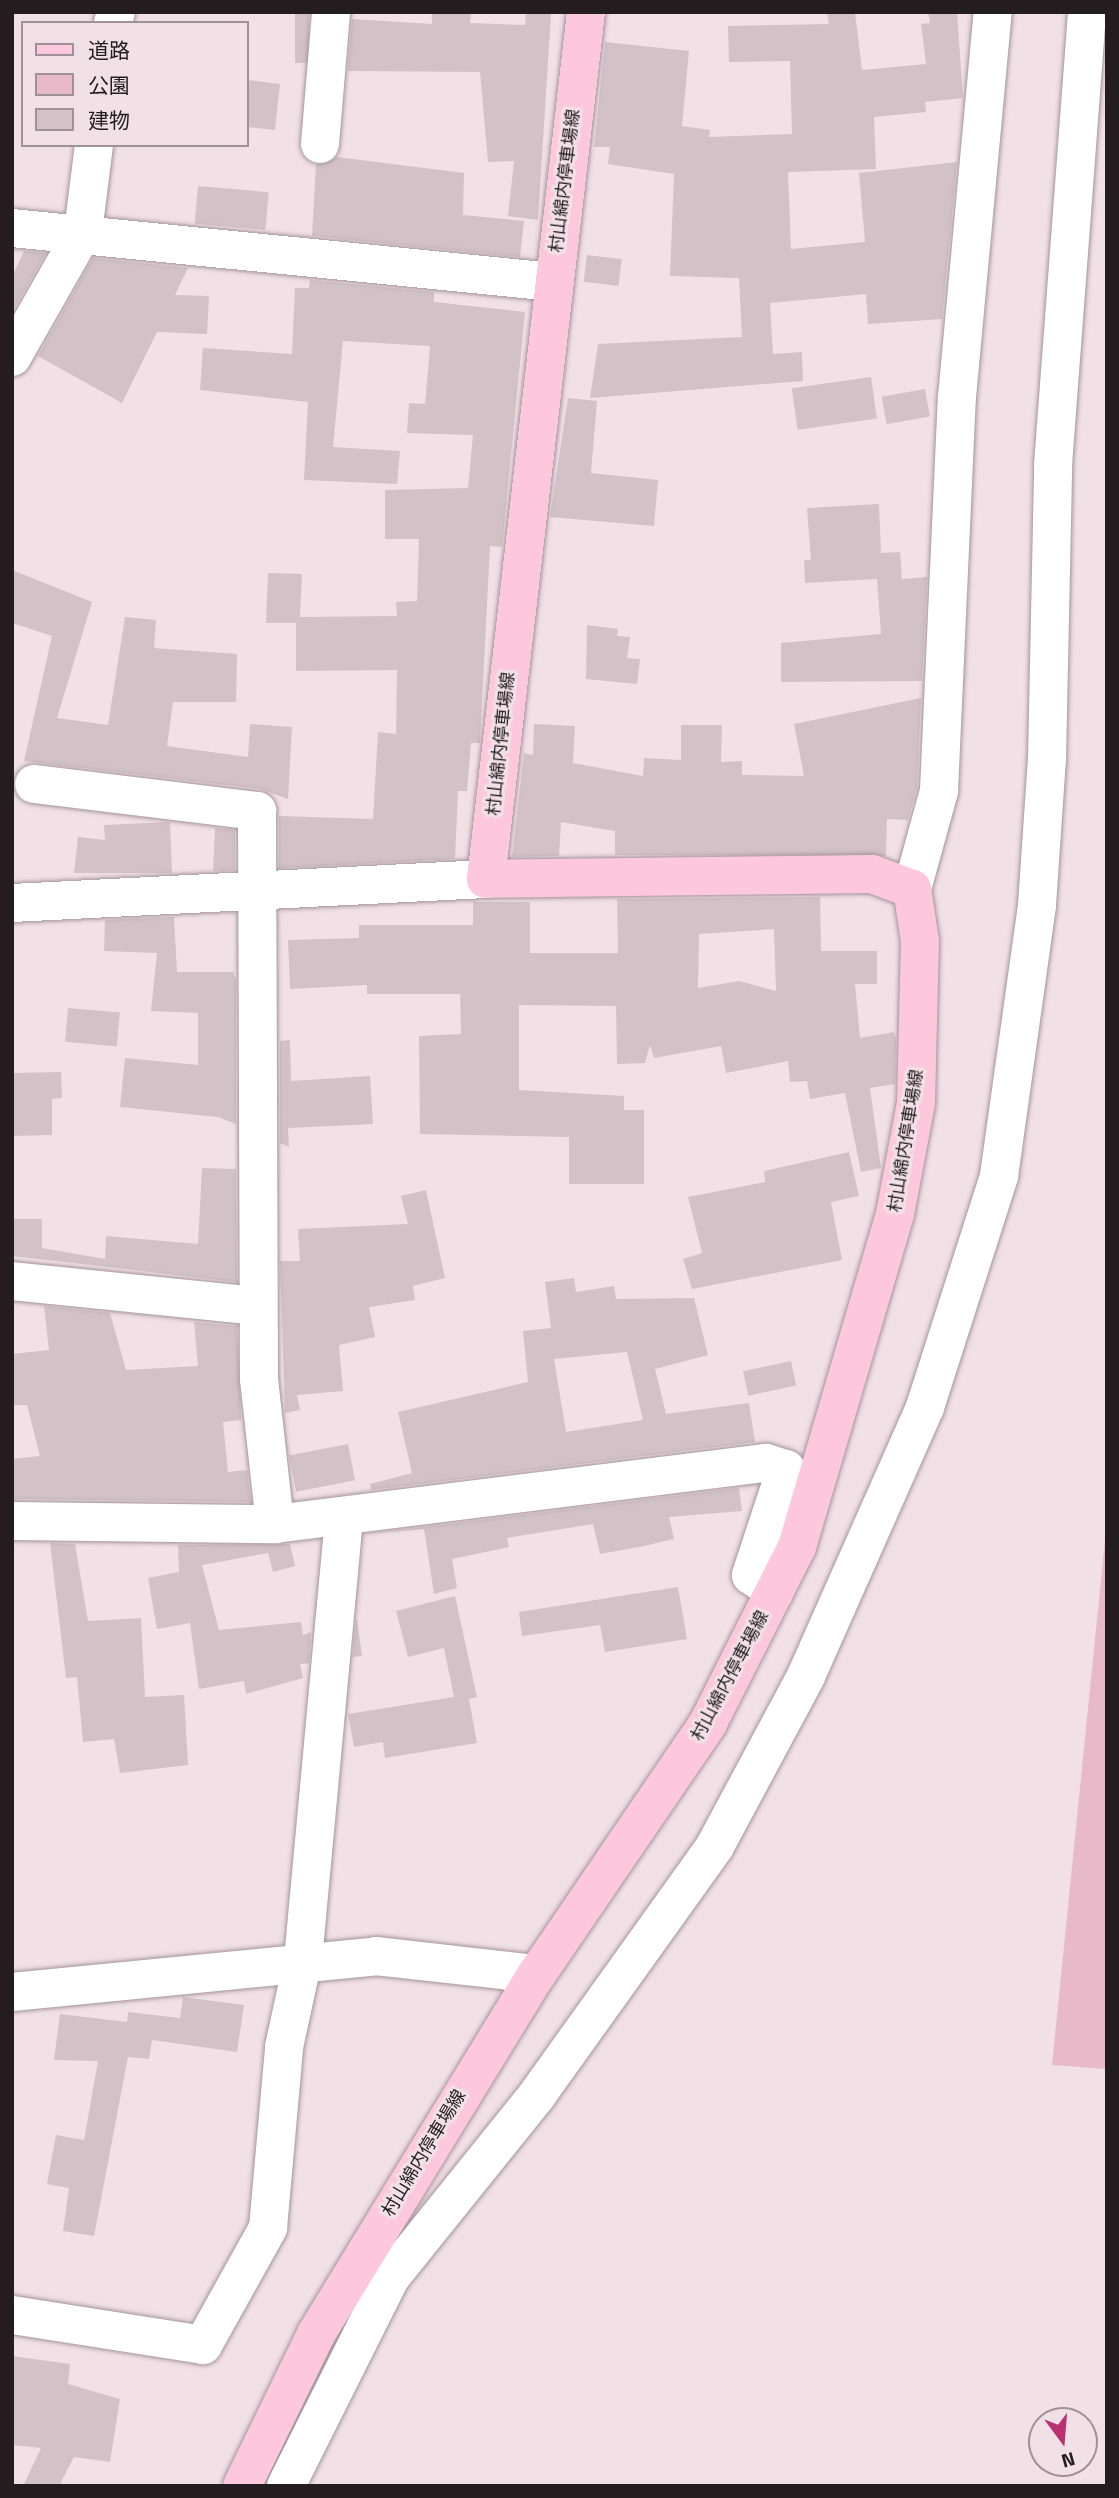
<!DOCTYPE html>
<html>
<head>
<meta charset="utf-8">
<style>
  body { margin:0 }
  #map { position:relative; width:1119px; height:2498px; overflow:hidden; background:#f1e0e5; font-family:"Titillium Web","Noto Sans JP",sans-serif }
  div>[style] { position:absolute }
  [style*='--x'] { left:calc(var(--x)*1px); top:calc(var(--y)*1px); width:calc(var(--w)*1px); rotate:calc(var(--a)*1deg) }
  .green>* { inset:0; background:#e8bac9 }
  .building>* { inset:0; background:#d2c2c7; transform-origin:0 0 }
  .roads { filter:drop-shadow(0 0 2px #a4959a) drop-shadow(0 0 2px #a4959a) }
  .minor>* { height:38px; margin:-19px; padding:0 19px; transform-origin:19px; border-radius:19px; background:#fff }
  .major>* { height:38px; margin:-19px; padding:0 19px; transform-origin:19px; border-radius:19px; background:#fdc8db }
  span { translate:-50% -50%; white-space:nowrap; text-align:center; line-height:1.15; -webkit-text-stroke:6px #f1e0e5; paint-order:stroke }
  .street-label { font-size:18px; color:#231d1f }
  .frame { position:absolute; inset:0; border:14px solid #231d1f; pointer-events:none }
  .legend { position:absolute; left:21px; top:21px; width:228px; height:126px; box-sizing:border-box; background:#f1e0e5; border:2px solid #9f9296; margin:0; padding:9px 12px; list-style:none; font-size:21px; color:#231d1f }
  .legend li { display:flex; align-items:center; gap:14px; height:35px }
  .legend b { width:35px; border:2px solid #9f9296 }
  .north { position:absolute; left:1028px; top:2407px; width:70px; height:70px; box-sizing:border-box; background:#f1e0e5; border:2px solid #9f9296; border-radius:50%; rotate:164deg; font-size:19px; font-weight:700; line-height:28px; text-align:center; color:#231d1f }
  .north::after { content:''; display:block; margin:auto; width:24px; height:32px; background:#b93170; clip-path:polygon(50% 0,100% 100%,50% 72%,0 100%) }
</style>
</head>
<body>
<div id="map">
  <div class="green">
    <i style="clip-path:polygon(1107px 1520px,1107px 2069px,1052px 2065px)"></i>
  </div>
  <div class="building">
    <i style="left:295px;top:12px;width:14px;height:51px"></i>
    <i style="clip-path:polygon(827px 12px,855px 12px,862px 70px,926px 64px,921px 24px,930px 23px,928px 12px,957px 12px,963px 98px,925px 102px,926px 112px,874px 117px,876px 169px,788px 172px,791px 249px,865px 242px,859px 173px,957px 162px,942px 319px,868px 324px,866px 294px,770px 303px,773px 354px,802px 352px,803px 381px,590px 398px,598px 344px,742px 337px,739px 278px,670px 276px,674px 174px,608px 164px,610px 147px,594px 147px,605px 42px,689px 51px,682px 126px,710px 130px,709px 137px,792px 134px,790px 61px,729px 62px,728px 26px,829px 24px)"></i>
    <i style="clip-path:polygon(432px 13px,471px 14px,470px 23px,525px 25px,526px 13px,551px 14px,538px 220px,508px 216px,514px 161px,488px 162px,480px 72px,348px 71px,352px 19px,432px 24px)"></i>
    <i style="clip-path:polygon(247px 80px,280px 84px,275px 130px,247px 127px)"></i>
    <i style="clip-path:polygon(337px 157px,464px 173px,463px 215px,524px 221px,520px 257px,312px 236px,316px 165px)"></i>
    <i style="left:198px;top:186px;width:71px;height:38px;rotate:5deg"></i>
    <i style="clip-path:polygon(24px 251px,46px 253px,12px 312px,12px 277px)"></i>
    <i style="left:587px;top:255px;width:35px;height:27px;rotate:7deg"></i>
    <i style="clip-path:polygon(93px 258px,188px 268px,175px 295px,209px 296px,207px 334px,157px 332px,122px 403px,38px 356px)"></i>
    <i style="clip-path:polygon(310px 280px,434px 292px,434px 302px,525px 312px,502px 547px,490px 546px,480px 743px,471px 743px,467px 791px,458px 791px,455px 859px,279px 868px,279px 816px,373px 819px,378px 732px,396px 734px,397px 670px,296px 671px,296px 623px,266px 623px,268px 573px,302px 574px,300px 617px,397px 616px,396px 602px,417px 601px,419px 539px,385px 539px,385px 490px,468px 488px,473px 435px,407px 433px,409px 403px,425px 404px,430px 346px,343px 341px,333px 447px,400px 451px,397px 484px,304px 480px,308px 402px,200px 390px,203px 348px,292px 354px,295px 288px,309px 288px)"></i>
    <i style="left:871px;top:377px;width:42px;height:80px;rotate:82deg"></i>
    <i style="left:925px;top:389px;width:28px;height:44px;rotate:80deg"></i>
    <i style="clip-path:polygon(568px 398px,597px 401px,591px 473px,658px 480px,654px 526px,550px 517px)"></i>
    <i style="clip-path:polygon(879px 504px,881px 553px,900px 552px,902px 579px,927px 577px,922px 681px,781px 682px,781px 643px,881px 634px,877px 579px,805px 583px,804px 560px,811px 560px,807px 508px)"></i>
    <i style="clip-path:polygon(12px 570px,92px 602px,57px 718px,108px 725px,125px 617px,156px 620px,154px 648px,237px 654px,236px 702px,173px 702px,167px 746px,248px 757px,250px 724px,292px 727px,288px 799px,260px 789px,24px 761px,52px 636px,12px 623px)"></i>
    <i style="clip-path:polygon(587px 625px,618px 629px,617px 636px,630px 637px,627px 658px,640px 659px,637px 684px,586px 679px)"></i>
    <i style="clip-path:polygon(921px 698px,917px 788px,908px 820px,887px 819px,886px 856px,615px 855px,615px 831px,561px 822px,559px 856px,512px 857px,524px 753px,533px 755px,534px 724px,575px 726px,573px 763px,643px 776px,644px 758px,681px 760px,681px 725px,722px 725px,721px 762px,742px 761px,742px 775px,804px 776px,794px 724px)"></i>
    <i style="clip-path:polygon(170px 822px,172px 873px,74px 873px,78px 837px,105px 840px,104px 825px)"></i>
    <i style="clip-path:polygon(215px 828px,235px 830px,235px 870px,213px 871px)"></i>
    <i style="clip-path:polygon(evenodd,820px 897px,821px 951px,877px 951px,877px 984px,855px 984px,860px 1038px,894px 1032px,896px 1039px,895px 1084px,870px 1088px,881px 1168px,861px 1172px,845px 1093px,810px 1099px,807px 1081px,790px 1082px,788px 1061px,726px 1073px,721px 1046px,654px 1058px,650px 1045px,645px 1063px,617px 1064px,616px 1006px,519px 1005px,519px 1090px,624px 1096px,624px 1110px,644px 1110px,644px 1184px,569px 1184px,569px 1137px,420px 1134px,419px 1036px,461px 1034px,460px 994px,367px 994px,367px 985px,290px 989px,288px 940px,359px 938px,359px 925px,473px 925px,473px 902px,530px 902px,530px 953px,618px 953px,617px 899px,820px 897px,774px 929px,776px 991px,739px 981px,698px 988px,699px 934px,774px 929px)"></i>
    <i style="clip-path:polygon(174px 917px,177px 972px,233px 972px,236px 980px,236px 1124px,218px 1117px,120px 1107px,125px 1058px,198px 1065px,198px 1013px,151px 1011px,157px 953px,104px 951px,105px 920px)"></i>
    <i style="left:68px;top:1008px;width:52px;height:34px;rotate:5deg"></i>
    <i style="clip-path:polygon(290px 1040px,291px 1081px,370px 1076px,373px 1124px,288px 1128px,289px 1147px,280px 1143px,280px 1041px)"></i>
    <i style="clip-path:polygon(61px 1072px,62px 1098px,52px 1099px,52px 1135px,12px 1136px,12px 1073px)"></i>
    <i style="clip-path:polygon(849px 1152px,859px 1196px,831px 1202px,842px 1260px,692px 1289px,683px 1259px,702px 1253px,688px 1197px,765px 1182px,764px 1171px)"></i>
    <i style="clip-path:polygon(202px 1168px,236px 1169px,237px 1282px,12px 1256px,12px 1219px,42px 1219px,42px 1248px,105px 1259px,106px 1236px,198px 1244px)"></i>
    <i style="clip-path:polygon(426px 1190px,445px 1278px,413px 1286px,415px 1300px,369px 1307px,375px 1337px,339px 1345px,343px 1391px,297px 1395px,300px 1410px,285px 1413px,280px 1261px,300px 1261px,298px 1229px,408px 1224px,401px 1196px)"></i>
    <i style="clip-path:polygon(evenodd,574px 1278px,576px 1292px,614px 1286px,616px 1299px,694px 1298px,708px 1355px,655px 1369px,666px 1414px,749px 1403px,755px 1442px,371px 1490px,370px 1484px,412px 1473px,398px 1412px,528px 1382px,523px 1331px,551px 1328px,545px 1282px,574px 1278px,627px 1352px,643px 1420px,566px 1432px,554px 1359px,627px 1352px)"></i>
    <i style="clip-path:polygon(44px 1306px,110px 1313px,126px 1370px,198px 1366px,194px 1322px,237px 1326px,241px 1420px,223px 1422px,228px 1472px,247px 1470px,251px 1502px,12px 1499px,12px 1459px,40px 1456px,27px 1405px,12px 1405px,12px 1354px,49px 1350px)"></i>
    <i style="left:791px;top:1361px;width:25px;height:49px;rotate:78deg"></i>
    <i style="left:348px;top:1444px;width:37px;height:60px;rotate:79deg"></i>
    <i style="clip-path:polygon(739px 1488px,742px 1511px,669px 1517px,674px 1539px,644px 1546px,600px 1554px,593px 1524px,507px 1538px,509px 1547px,452px 1559px,457px 1588px,434px 1594px,424px 1529px,377px 1533px)"></i>
    <i style="clip-path:polygon(50px 1543px,75px 1544px,88px 1621px,141px 1618px,145px 1697px,184px 1695px,188px 1765px,120px 1773px,114px 1739px,83px 1742px,77px 1677px,66px 1678px)"></i>
    <i style="clip-path:polygon(290px 1544px,295px 1566px,273px 1572px,268px 1553px,202px 1565px,219px 1630px,301px 1622px,303px 1635px,311px 1632px,309px 1663px,300px 1664px,303px 1678px,246px 1694px,244px 1681px,199px 1689px,190px 1623px,157px 1629px,148px 1578px,179px 1572px,178px 1545px)"></i>
    <i style="clip-path:polygon(678px 1587px,687px 1639px,605px 1652px,600px 1625px,522px 1636px,519px 1612px)"></i>
    <i style="clip-path:polygon(455px 1596px,477px 1697px,469px 1699px,477px 1743px,385px 1758px,383px 1742px,354px 1747px,348px 1714px,454px 1697px,444px 1648px,408px 1657px,396px 1611px)"></i>
    <i style="clip-path:polygon(357px 1620px,362px 1656px,353px 1657px,356px 1620px)"></i>
    <i style="clip-path:polygon(183px 1997px,244px 2005px,237px 2052px,152px 2040px,149px 2059px,128px 2057px,94px 2236px,63px 2231px,69px 2188px,47px 2184px,56px 2135px,84px 2140px,98px 2061px,54px 2060px,60px 2014px,127px 2022px,128px 2012px,180px 2018px)"></i>
    <i style="clip-path:polygon(12px 2356px,70px 2364px,68px 2384px,120px 2399px,110px 2462px,74px 2457px,59px 2486px,23px 2486px,41px 2448px,12px 2445px)"></i>
  </div>
  <div class="roads">
    <div class="minor">
      <i style="--x:113;--y:23;--w:11;--a:-75"></i>
      <i style="--x:320;--y:144;--w:132;--a:-85.2"></i>
      <i style="--x:12;--y:228;--w:544;--a:5.7"></i>
      <i style="--x:12;--y:357;--w:144;--a:-60.4"></i>
      <i style="--x:83;--y:232;--w:88;--a:-82.8"></i>
      <i style="--x:34;--y:784;--w:225;--a:6.9"></i>
      <i style="--x:257;--y:811;--w:568;--a:89.8"></i>
      <i style="--x:259;--y:1379;--w:146;--a:83.7"></i>
      <i style="--x:912;--y:889;--w:102;--a:-74.6"></i>
      <i style="--x:939;--y:791;--w:394;--a:-87.4"></i>
      <i style="--x:957;--y:397;--w:387;--a:-84.7"></i>
      <i style="--x:12;--y:903;--w:475;--a:-2.9"></i>
      <i style="--x:12;--y:1281;--w:246;--a:5.8"></i>
      <i style="--x:12;--y:1521;--w:263;--a:0.7"></i>
      <i style="--x:275;--y:1524;--w:495;--a:-7.1"></i>
      <i style="--x:766;--y:1463;--w:21;--a:17"></i>
      <i style="--x:786;--y:1469;--w:112;--a:108.3"></i>
      <i style="--x:751;--y:1575;--w:29;--a:36"></i>
      <i style="--x:12;--y:1992;--w:366;--a:-5.6"></i>
      <i style="--x:376;--y:1956;--w:162;--a:6.4"></i>
      <i style="--x:12;--y:2315;--w:193;--a:8.9"></i>
      <i style="--x:203;--y:2345;--w:134;--a:-60.9"></i>
      <i style="--x:268;--y:2228;--w:182;--a:-84.9"></i>
      <i style="--x:284;--y:2047;--w:89;--a:-77.7"></i>
      <i style="--x:303;--y:1960;--w:444;--a:-84.7"></i>
      <i style="--x:286;--y:2486;--w:233;--a:-63.4"></i>
      <i style="--x:390;--y:2278;--w:235;--a:-51.2"></i>
      <i style="--x:537;--y:2095;--w:306;--a:-54.4"></i>
      <i style="--x:715;--y:1846;--w:193;--a:-61.8"></i>
      <i style="--x:806;--y:1676;--w:294;--a:-66.1"></i>
      <i style="--x:925;--y:1407;--w:243;--a:-72.2"></i>
      <i style="--x:999;--y:1176;--w:274;--a:-82"></i>
      <i style="--x:1037;--y:905;--w:145;--a:-86.1"></i>
      <i style="--x:1047;--y:760;--w:295;--a:-88.8"></i>
      <i style="--x:1053;--y:465;--w:454;--a:-85.7"></i>
    </div>
    <div class="major">
      <i style="--x:242;--y:2486;--w:169;--a:-64"></i>
      <i style="--x:316;--y:2334;--w:422;--a:-58.5"></i>
      <i style="--x:537;--y:1974;--w:304;--a:-55.7"></i>
      <i style="--x:708;--y:1723;--w:197;--a:-63.2"></i>
      <i style="--x:797;--y:1547;--w:347;--a:-73.6"></i>
      <i style="--x:895;--y:1214;--w:113;--a:-79.3"></i>
      <i style="--x:916;--y:1103;--w:162;--a:-88.6"></i>
      <i style="--x:920;--y:941;--w:53;--a:-98.7"></i>
      <i style="--x:912;--y:889;--w:43;--a:-159.4"></i>
      <i style="--x:872;--y:874;--w:386;--a:179.3"></i>
      <i style="--x:486;--y:879;--w:873;--a:-83.42"></i>
    </div>
  </div>
  <div class="street-label">
    <span style="left:565px;top:181px;rotate:-83deg">村山綿内停車場線</span>
    <span style="left:501px;top:744px;rotate:-84deg">村山綿内停車場線</span>
    <span style="left:906px;top:1141px;rotate:-81deg">村山綿内停車場線</span>
    <span style="left:730px;top:1676px;rotate:-62deg">村山綿内停車場線</span>
    <span style="left:424px;top:2153px;rotate:-59deg">村山綿内停車場線</span>
  </div>
  <div class="frame"></div>
  <ul class="legend">
  <li><b style="height:9px;background:#fdc8db"></b>道路</li>
  <li><b style="height:19px;background:#e8bac9"></b>公園</li>
  <li><b style="height:19px;background:#d2c2c7"></b>建物</li>
  </ul>
  <div class="north">N</div>
</div>
</body>
</html>
